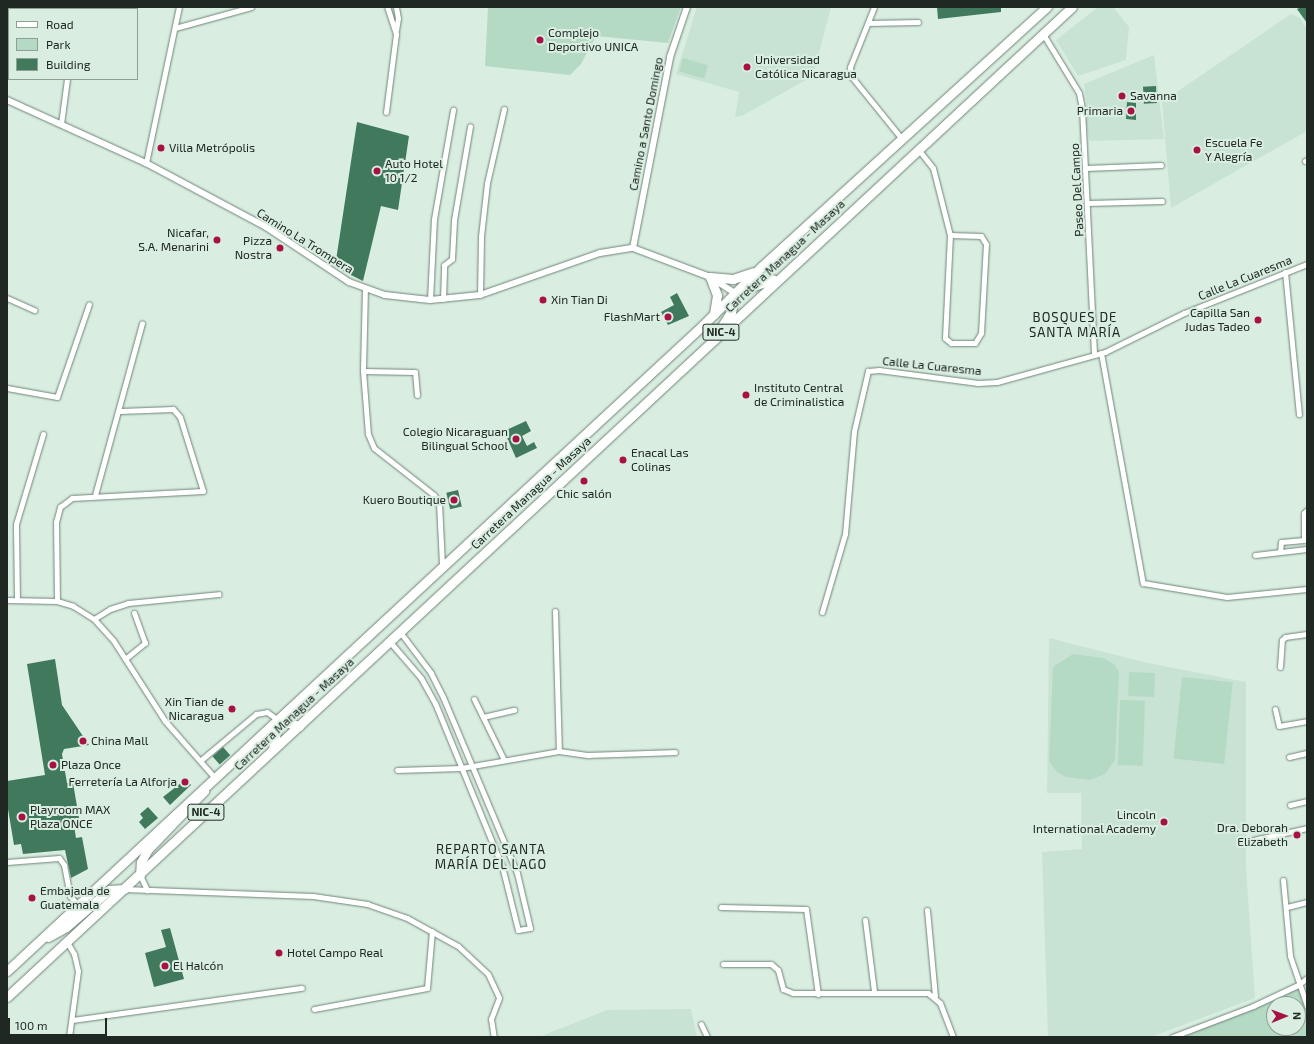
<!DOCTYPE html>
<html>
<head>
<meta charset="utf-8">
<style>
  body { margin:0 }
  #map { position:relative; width:1314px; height:1044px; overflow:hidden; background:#d9eee1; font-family:"Exo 2",sans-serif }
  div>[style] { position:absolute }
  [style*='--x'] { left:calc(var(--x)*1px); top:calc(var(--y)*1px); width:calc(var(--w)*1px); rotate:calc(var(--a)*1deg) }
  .built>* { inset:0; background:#c8e3d3 }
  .green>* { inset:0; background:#b4dac4; transform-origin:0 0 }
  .building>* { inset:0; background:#40795c; transform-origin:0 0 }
  .roads { filter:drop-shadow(0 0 1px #708378) drop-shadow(0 0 1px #708378) }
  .minor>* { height:5px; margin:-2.5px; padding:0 2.5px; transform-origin:2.5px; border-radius:2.5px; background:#fff }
  .tertiary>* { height:6px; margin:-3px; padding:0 3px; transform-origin:3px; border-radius:3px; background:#fff }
  .trunk>* { height:9px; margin:-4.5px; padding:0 4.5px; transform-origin:4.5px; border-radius:4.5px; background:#fff }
  .dots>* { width:11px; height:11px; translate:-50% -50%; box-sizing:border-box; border:2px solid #d9eee1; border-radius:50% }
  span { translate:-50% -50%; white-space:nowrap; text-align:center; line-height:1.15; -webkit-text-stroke:4px #d9eee1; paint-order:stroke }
  .shield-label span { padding:1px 3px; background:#d9eee1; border:1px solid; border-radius:3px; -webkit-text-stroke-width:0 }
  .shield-label { font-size:11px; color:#202824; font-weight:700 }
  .poi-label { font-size:12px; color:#202824 }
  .left { translate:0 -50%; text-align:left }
  .right { translate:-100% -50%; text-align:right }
  .street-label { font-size:12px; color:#202824 }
  .neighbourhood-label { font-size:13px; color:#202824; letter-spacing:1px }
  .frame { position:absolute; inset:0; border:8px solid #202824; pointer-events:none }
  .legend { position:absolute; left:8px; top:8px; width:130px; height:72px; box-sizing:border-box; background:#d9eee1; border:1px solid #8f9f95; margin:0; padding:5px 7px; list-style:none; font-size:12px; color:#202824 }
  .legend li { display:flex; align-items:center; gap:8px; height:20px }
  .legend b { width:20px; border:1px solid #8f9f95 }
  .north { position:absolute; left:1266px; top:996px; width:40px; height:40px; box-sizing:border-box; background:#d9eee1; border:1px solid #8f9f95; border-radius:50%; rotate:89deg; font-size:11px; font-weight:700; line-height:16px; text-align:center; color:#202824 }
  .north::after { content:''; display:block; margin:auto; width:14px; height:18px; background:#a71144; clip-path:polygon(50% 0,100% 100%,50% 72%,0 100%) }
  .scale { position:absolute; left:8px; top:1018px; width:99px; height:18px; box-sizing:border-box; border:2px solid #202824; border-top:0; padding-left:5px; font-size:12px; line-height:14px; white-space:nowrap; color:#202824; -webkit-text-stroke:3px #d9eee1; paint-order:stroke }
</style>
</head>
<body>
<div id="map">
  <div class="built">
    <i style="clip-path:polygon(697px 7px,831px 7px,813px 76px,742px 116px,735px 117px,739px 92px,676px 74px)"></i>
    <i style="clip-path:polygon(1098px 7px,1113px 7px,1129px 27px,1126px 60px,1078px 76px,1056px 40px)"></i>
    <i style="clip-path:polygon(1291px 14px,1300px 18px,1307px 29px,1307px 131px,1171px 208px,1162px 102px)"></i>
    <i style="clip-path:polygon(1154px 55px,1164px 139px,1090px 141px,1085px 122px,1090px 111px,1087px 109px,1084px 84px)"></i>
    <i style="clip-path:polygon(1049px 638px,1148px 663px,1246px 682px,1246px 868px,1255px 998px,1151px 1037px,1048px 1037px,1042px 852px,1082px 849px,1081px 793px,1047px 793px)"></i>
    <i style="clip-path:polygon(691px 1009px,697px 1037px,539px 1037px,607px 1010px)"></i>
  </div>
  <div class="green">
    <i style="clip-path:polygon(488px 7px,681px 7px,668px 43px,596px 36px,581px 64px,570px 75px,485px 66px)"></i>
    <i style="left:683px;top:58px;width:26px;height:14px;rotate:16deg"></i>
    <i style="clip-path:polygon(1073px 654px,1103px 658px,1114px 664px,1119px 672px,1115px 760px,1105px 774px,1090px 780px,1066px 777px,1057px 772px,1049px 761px,1053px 667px)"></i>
    <i style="left:1129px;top:672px;width:26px;height:24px;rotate:2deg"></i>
    <i style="left:1182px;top:677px;width:51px;height:82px;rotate:6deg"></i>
    <i style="left:1120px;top:700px;width:25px;height:65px;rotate:2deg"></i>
    <i style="clip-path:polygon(evenodd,1298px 985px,1307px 1006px,1307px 1037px,1172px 1037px,1298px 985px,1274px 1004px,1298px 1004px,1298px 1028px,1274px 1028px,1274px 1004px)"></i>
  </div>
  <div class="building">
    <i style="clip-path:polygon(937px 7px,1001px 7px,1001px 12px,938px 19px)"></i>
    <i style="clip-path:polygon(1301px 7px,1307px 7px,1307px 23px,1297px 9px)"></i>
    <i style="left:1156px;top:86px;width:17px;height:13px;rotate:87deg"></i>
    <i style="clip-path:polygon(1127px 102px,1136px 103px,1136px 120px,1126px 119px)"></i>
    <i style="clip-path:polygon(357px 122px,409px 136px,398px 210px,381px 206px,363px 281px,335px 267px)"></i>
    <i style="clip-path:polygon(677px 293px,689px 316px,668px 325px,661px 312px,674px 305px,670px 297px)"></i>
    <i style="clip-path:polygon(526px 421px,531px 431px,522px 436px,527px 446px,534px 442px,537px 448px,516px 458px,504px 431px)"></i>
    <i style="left:458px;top:490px;width:17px;height:12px;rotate:77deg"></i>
    <i style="clip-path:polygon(55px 659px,62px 705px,89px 745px,64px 749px,62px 754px,67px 783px,73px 783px,79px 818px,73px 819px,76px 838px,82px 837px,88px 869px,71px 878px,65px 850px,23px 854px,21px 844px,14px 845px,7px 803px,7px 781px,45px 775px,27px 664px)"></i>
    <i style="left:223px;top:747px;width:11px;height:14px;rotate:49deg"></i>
    <i style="clip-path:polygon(186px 779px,191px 785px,170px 805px,163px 797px)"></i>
    <i style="clip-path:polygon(148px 807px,158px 818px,145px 829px,139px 822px,143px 818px,140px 814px)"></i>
    <i style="clip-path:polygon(170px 928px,184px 979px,154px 987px,145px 953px,166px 947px,161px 930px)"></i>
  </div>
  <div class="roads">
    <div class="minor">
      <i style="--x:396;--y:7;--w:11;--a:80"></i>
      <i style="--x:398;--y:18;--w:12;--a:99"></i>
      <i style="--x:874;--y:7;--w:65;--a:111.8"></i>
      <i style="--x:850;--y:67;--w:9;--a:84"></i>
      <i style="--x:851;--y:76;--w:81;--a:51"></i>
      <i style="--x:868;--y:23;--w:50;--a:-1.1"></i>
      <i style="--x:175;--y:28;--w:79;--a:-15.4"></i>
      <i style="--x:1043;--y:34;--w:69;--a:58.6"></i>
      <i style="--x:1079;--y:93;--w:15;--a:79"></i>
      <i style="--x:1082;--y:108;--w:247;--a:87.2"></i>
      <i style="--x:386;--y:112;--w:79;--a:-82.7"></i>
      <i style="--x:396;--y:34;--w:28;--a:-108"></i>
      <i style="--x:61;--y:124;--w:45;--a:-82.4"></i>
      <i style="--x:918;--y:149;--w:24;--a:52"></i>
      <i style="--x:933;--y:168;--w:69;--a:75.8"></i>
      <i style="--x:950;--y:235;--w:103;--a:92.8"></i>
      <i style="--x:945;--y:338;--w:8;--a:40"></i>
      <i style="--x:951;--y:343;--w:24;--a:0"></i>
      <i style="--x:975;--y:343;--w:12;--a:-59"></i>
      <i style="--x:981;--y:333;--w:89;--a:-86.8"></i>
      <i style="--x:986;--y:244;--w:9;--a:-122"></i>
      <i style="--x:981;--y:236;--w:31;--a:-178"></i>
      <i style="--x:1305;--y:161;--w:2;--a:-27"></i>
      <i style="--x:146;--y:163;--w:159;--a:-78.1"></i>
      <i style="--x:1086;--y:168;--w:75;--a:-2.3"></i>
      <i style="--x:1088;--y:203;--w:74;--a:-1.5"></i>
      <i style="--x:1285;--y:272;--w:143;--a:84.4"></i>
      <i style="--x:365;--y:288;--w:83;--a:91.4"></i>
      <i style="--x:363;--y:371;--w:63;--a:85.5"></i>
      <i style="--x:368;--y:434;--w:15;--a:67"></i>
      <i style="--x:374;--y:448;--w:76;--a:38.1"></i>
      <i style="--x:434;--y:495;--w:9;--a:58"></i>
      <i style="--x:439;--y:503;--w:62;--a:87.2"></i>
      <i style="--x:480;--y:295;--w:59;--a:-89"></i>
      <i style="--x:481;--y:236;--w:53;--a:-83.5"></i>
      <i style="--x:487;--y:183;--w:76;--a:-77.1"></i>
      <i style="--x:7;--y:298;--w:30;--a:24"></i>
      <i style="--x:443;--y:299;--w:34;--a:-88"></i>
      <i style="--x:444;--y:265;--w:10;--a:-37"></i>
      <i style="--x:452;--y:259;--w:39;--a:-87"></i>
      <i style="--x:454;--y:220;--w:95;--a:-80.3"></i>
      <i style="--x:430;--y:300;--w:81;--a:-87.2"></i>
      <i style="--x:434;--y:219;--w:111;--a:-80.1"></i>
      <i style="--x:1101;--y:353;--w:234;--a:79.7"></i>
      <i style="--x:1143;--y:583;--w:85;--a:9.5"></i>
      <i style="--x:1227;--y:597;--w:80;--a:-5.7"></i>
      <i style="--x:363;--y:371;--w:52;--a:1.1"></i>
      <i style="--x:415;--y:372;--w:23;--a:85"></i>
      <i style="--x:7;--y:388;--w:51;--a:10.2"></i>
      <i style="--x:57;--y:397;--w:98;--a:-71"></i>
      <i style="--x:95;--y:495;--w:178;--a:-74.7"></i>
      <i style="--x:1280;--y:552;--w:10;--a:-84"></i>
      <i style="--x:1281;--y:542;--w:23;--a:-5"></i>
      <i style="--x:1304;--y:540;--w:27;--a:-90"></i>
      <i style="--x:1304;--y:513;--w:4;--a:-45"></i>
      <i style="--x:1255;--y:555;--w:52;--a:-6.6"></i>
      <i style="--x:7;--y:600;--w:50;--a:1.1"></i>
      <i style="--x:57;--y:601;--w:17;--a:17"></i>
      <i style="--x:73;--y:606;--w:25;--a:32"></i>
      <i style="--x:94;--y:619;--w:28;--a:48"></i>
      <i style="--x:113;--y:640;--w:96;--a:57.3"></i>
      <i style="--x:165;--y:721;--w:74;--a:48.8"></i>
      <i style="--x:17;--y:600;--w:76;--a:-90.8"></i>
      <i style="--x:16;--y:524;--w:94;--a:-73.3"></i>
      <i style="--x:57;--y:601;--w:79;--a:-90.7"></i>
      <i style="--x:56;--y:522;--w:16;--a:-75"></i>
      <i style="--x:60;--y:507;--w:15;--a:-37"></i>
      <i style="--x:72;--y:498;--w:131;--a:-3.1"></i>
      <i style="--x:203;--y:491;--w:77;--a:-107.3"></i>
      <i style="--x:180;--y:417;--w:11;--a:-131"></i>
      <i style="--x:173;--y:409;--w:53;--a:177.8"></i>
      <i style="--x:555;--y:611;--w:140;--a:88.4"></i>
      <i style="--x:822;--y:612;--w:81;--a:-73.6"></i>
      <i style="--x:845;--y:534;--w:103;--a:-85"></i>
      <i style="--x:854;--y:431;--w:62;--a:-76.9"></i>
      <i style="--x:868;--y:371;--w:11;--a:-5"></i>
      <i style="--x:879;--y:370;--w:100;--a:7.5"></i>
      <i style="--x:978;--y:383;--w:19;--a:-3"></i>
      <i style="--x:997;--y:382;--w:112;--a:-15.5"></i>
      <i style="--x:1105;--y:352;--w:88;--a:-26.3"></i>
      <i style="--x:1184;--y:313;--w:132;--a:-21.7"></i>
      <i style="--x:94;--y:619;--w:19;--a:-32"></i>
      <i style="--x:110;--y:609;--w:19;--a:-18"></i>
      <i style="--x:128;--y:603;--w:91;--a:-5.6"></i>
      <i style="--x:390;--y:642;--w:48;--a:49.3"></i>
      <i style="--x:421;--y:678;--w:29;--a:61"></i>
      <i style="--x:435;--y:703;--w:176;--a:67.7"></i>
      <i style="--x:502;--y:866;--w:66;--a:76"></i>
      <i style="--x:518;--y:930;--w:12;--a:-9"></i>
      <i style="--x:530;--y:928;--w:57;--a:-103.3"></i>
      <i style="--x:517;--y:873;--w:191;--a:-112.8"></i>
      <i style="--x:443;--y:697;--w:27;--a:-117"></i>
      <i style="--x:431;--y:673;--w:51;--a:-127.1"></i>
      <i style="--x:125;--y:659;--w:26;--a:-39"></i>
      <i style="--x:145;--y:643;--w:32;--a:-110"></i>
      <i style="--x:1280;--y:667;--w:27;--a:-86"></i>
      <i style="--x:1282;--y:640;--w:4;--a:-45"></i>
      <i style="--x:1285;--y:637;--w:22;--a:-8"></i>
      <i style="--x:474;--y:699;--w:68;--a:63.8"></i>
      <i style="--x:1275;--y:709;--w:17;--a:77"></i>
      <i style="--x:1279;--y:726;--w:28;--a:-10"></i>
      <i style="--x:483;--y:717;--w:32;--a:-13"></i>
      <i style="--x:1289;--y:757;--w:18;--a:-13"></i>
      <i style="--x:201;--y:760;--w:72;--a:-39.9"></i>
      <i style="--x:256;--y:714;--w:11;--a:-10"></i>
      <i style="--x:267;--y:712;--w:14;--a:36"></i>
      <i style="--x:397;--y:770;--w:64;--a:-1.8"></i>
      <i style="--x:461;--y:768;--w:99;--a:-9.8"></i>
      <i style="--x:559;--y:751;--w:30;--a:8"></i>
      <i style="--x:589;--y:755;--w:86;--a:-2"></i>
      <i style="--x:1290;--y:805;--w:17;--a:-13"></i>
      <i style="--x:1253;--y:840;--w:55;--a:-12.5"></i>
      <i style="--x:7;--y:862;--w:52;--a:-4.4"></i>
      <i style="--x:59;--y:858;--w:9;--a:54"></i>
      <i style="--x:64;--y:865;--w:32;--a:79"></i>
      <i style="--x:70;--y:896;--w:11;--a:49"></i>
      <i style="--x:140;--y:875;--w:17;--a:65"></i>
      <i style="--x:1283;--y:880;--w:76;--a:84.7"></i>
      <i style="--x:1290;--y:956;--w:53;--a:71.2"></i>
      <i style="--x:124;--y:889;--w:189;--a:2.1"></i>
      <i style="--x:313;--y:896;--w:55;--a:8.4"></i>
      <i style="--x:367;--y:904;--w:42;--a:19.3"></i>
      <i style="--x:407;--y:918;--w:58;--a:28.8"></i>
      <i style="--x:458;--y:946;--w:41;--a:43"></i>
      <i style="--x:488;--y:974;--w:26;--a:65"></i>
      <i style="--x:499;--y:998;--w:22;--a:111"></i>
      <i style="--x:491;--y:1019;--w:18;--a:81"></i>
      <i style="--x:721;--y:907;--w:85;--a:1.3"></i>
      <i style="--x:806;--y:909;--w:86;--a:82"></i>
      <i style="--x:1287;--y:907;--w:21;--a:-14"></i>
      <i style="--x:927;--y:910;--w:86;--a:84.7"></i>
      <i style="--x:865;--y:920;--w:72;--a:82.8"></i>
      <i style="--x:67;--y:942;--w:14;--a:60"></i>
      <i style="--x:74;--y:954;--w:17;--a:77"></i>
      <i style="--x:78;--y:971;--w:67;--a:97.8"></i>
      <i style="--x:723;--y:964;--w:48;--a:0"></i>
      <i style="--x:771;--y:964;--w:9;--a:41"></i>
      <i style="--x:778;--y:970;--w:20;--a:75"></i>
      <i style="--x:783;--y:989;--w:11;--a:22"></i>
      <i style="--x:793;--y:993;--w:135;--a:0"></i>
      <i style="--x:928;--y:993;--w:16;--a:40"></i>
      <i style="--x:940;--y:1003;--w:36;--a:69"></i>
      <i style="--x:314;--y:1009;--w:115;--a:-10.5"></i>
      <i style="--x:427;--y:988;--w:57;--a:-85"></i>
      <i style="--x:73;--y:1020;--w:231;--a:-8"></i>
      <i style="--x:701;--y:1024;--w:14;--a:65"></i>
      <i style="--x:1172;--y:1037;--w:87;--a:-20.9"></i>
      <i style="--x:1253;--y:1006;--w:50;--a:-25"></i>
      <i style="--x:1298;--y:985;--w:11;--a:-38"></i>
    </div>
    <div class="tertiary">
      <i style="--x:7;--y:100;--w:153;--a:24.4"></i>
      <i style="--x:146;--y:163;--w:136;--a:28.1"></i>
      <i style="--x:266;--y:227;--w:100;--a:33.5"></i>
      <i style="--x:349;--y:282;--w:38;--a:20"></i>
      <i style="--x:385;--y:295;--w:45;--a:6.3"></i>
      <i style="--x:430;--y:300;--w:50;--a:-5.7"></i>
      <i style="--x:480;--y:295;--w:127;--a:-19.3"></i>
      <i style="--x:600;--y:253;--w:33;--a:-9"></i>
      <i style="--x:633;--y:248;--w:82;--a:20.6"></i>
      <i style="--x:710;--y:277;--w:30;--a:33"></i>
      <i style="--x:633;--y:248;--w:195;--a:-79"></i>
      <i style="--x:670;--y:57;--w:53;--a:-71.2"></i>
    </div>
    <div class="trunk">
      <i style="--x:736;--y:292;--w:39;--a:-19"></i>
      <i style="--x:714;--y:314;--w:19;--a:-81"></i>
      <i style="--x:717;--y:295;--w:19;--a:-111"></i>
      <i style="--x:710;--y:277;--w:23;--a:5"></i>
      <i style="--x:733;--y:279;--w:21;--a:-19"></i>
      <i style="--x:722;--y:326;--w:17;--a:-57"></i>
      <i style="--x:731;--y:312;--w:19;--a:-78"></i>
      <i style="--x:278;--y:720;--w:22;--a:16"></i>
      <i style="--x:273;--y:749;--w:29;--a:-80"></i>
      <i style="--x:140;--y:875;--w:13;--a:-86"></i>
      <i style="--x:141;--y:862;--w:15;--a:-62"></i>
      <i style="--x:148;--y:849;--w:81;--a:-46"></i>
      <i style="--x:48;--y:937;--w:21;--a:-29"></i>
      <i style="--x:66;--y:927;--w:57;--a:-40.7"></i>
      <i style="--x:109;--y:890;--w:15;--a:-4"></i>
      <i style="--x:7;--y:971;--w:950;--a:-42.87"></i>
      <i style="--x:703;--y:325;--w:82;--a:-45"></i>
      <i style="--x:761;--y:267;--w:387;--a:-42.3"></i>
      <i style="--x:7;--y:997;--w:1454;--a:-42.91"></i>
    </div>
  </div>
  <div class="dots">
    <i style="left:540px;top:40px;background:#a71144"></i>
    <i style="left:747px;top:67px;background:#a71144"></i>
    <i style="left:1122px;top:96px;background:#a71144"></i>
    <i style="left:1131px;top:111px;background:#a71144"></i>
    <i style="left:161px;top:148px;background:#a71144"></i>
    <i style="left:1197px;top:150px;background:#a71144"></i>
    <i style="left:377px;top:171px;background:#a71144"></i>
    <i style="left:217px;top:240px;background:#a71144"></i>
    <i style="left:280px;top:248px;background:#a71144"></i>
    <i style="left:543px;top:300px;background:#a71144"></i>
    <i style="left:668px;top:317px;background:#a71144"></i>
    <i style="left:1258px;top:320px;background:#a71144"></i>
    <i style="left:746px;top:395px;background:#a71144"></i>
    <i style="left:516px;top:439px;background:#a71144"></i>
    <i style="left:623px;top:460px;background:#a71144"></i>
    <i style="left:584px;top:481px;background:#a71144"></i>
    <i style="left:454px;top:500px;background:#a71144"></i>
    <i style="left:232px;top:709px;background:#a71144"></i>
    <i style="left:83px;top:741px;background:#a71144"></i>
    <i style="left:53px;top:765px;background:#a71144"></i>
    <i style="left:185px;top:782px;background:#a71144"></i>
    <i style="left:22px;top:817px;background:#a71144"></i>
    <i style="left:1164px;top:822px;background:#a71144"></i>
    <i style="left:1297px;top:835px;background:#a71144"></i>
    <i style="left:32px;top:898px;background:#a71144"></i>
    <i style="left:279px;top:953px;background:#a71144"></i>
    <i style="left:165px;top:966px;background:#a71144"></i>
  </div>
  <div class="shield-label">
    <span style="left:721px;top:332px">NIC-4</span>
    <span style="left:206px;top:812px">NIC-4</span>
  </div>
  <div class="poi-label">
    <span class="left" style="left:548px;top:40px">Complejo<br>Deportivo UNICA</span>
    <span class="left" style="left:755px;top:67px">Universidad<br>Católica Nicaragua</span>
    <span class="left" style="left:1130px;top:96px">Savanna</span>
    <span class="right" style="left:1123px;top:111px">Primaria</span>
    <span class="left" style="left:1205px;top:150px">Escuela Fe<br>Y Alegría</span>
    <span class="left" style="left:169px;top:148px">Villa Metrópolis</span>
    <span class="left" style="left:385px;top:171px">Auto Hotel<br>10 1/2</span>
    <span class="right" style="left:209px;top:240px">Nicafar,<br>S.A. Menarini</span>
    <span class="right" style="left:272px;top:248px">Pizza<br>Nostra</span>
    <span class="left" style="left:551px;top:300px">Xin Tian Di</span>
    <span class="right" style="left:1250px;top:320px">Capilla San<br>Judas Tadeo</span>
    <span class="right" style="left:660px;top:317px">FlashMart</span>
    <span class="left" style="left:754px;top:395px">Instituto Central<br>de Criminalistica</span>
    <span class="right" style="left:508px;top:439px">Colegio Nicaraguan<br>Bilingual School</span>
    <span class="left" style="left:631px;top:460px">Enacal Las<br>Colinas</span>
    <span style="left:584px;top:494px">Chic salón</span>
    <span class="right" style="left:446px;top:500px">Kuero Boutique</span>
    <span class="right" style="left:224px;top:709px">Xin Tian de<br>Nicaragua</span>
    <span class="left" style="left:91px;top:741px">China Mall</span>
    <span class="left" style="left:61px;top:765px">Plaza Once</span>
    <span class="right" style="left:177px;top:782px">Ferretería La Alforja</span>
    <span class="left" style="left:30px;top:817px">Playroom MAX<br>Plaza ONCE</span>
    <span class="right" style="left:1156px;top:822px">Lincoln<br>International Academy</span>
    <span class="right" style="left:1288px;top:835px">Dra. Deborah<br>Elizabeth</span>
    <span class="left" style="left:40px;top:898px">Embajada de<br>Guatemala</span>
    <span class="left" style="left:287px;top:953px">Hotel Campo Real</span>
    <span class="left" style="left:173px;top:966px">El Halcón</span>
  </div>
  <div class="street-label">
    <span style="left:646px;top:124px;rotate:-79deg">Camino a Santo Domingo</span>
    <span style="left:1077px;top:190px;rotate:-93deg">Paseo Del Campo</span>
    <span style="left:305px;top:241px;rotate:32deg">Camino La Trompera</span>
    <span style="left:785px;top:256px;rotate:-43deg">Carretera Managua - Masaya</span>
    <span style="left:1245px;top:278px;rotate:-22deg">Calle La Cuaresma</span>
    <span style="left:932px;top:366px;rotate:6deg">Calle La Cuaresma</span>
    <span style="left:531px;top:493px;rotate:-43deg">Carretera Managua - Masaya</span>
    <span style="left:294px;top:714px;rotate:-43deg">Carretera Managua - Masaya</span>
  </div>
  <div class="neighbourhood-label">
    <span style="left:1075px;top:325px">BOSQUES DE<br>SANTA MARÍA</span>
    <span style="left:491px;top:857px">REPARTO SANTA<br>MARÍA DEL LAGO</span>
  </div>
  <div class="frame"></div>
  <ul class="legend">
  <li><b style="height:5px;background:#fff"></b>Road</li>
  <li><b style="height:11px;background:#b4dac4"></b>Park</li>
  <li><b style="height:11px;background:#40795c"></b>Building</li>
  </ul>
  <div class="north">N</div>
  <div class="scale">100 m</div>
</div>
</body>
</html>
